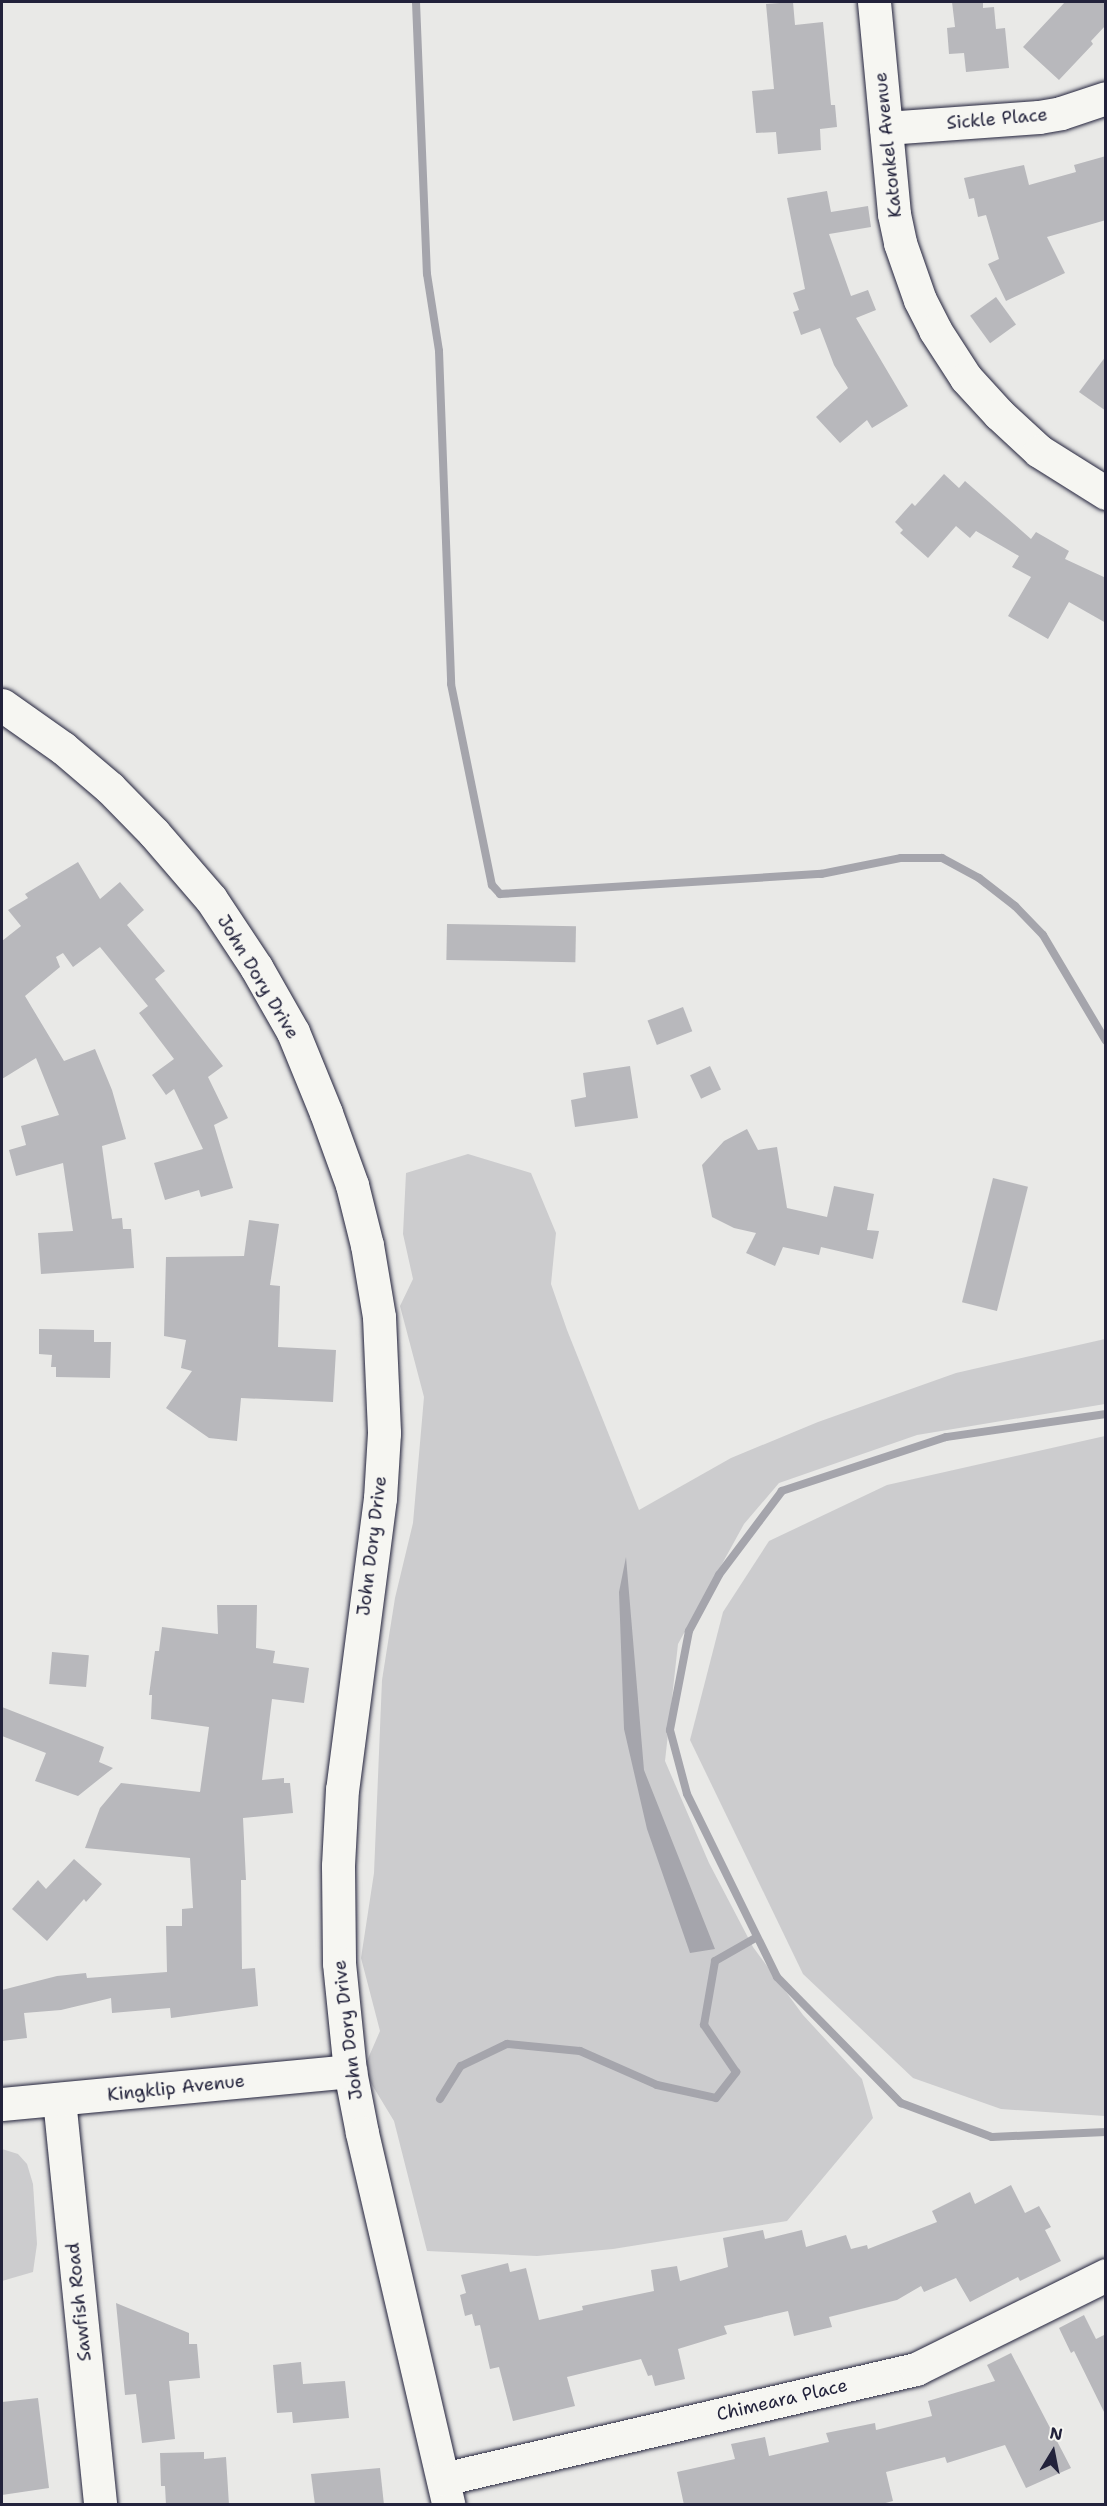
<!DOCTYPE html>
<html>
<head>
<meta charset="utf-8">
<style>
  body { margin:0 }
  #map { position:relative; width:1107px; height:2506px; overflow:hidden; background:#e9e9e7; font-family:"Shantell Sans",sans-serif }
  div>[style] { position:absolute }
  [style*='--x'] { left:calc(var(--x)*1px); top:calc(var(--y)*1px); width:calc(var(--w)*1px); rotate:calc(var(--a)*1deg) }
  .green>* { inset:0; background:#ccccce }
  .water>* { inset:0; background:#a5a5ac }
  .stream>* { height:8px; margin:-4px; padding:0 4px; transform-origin:4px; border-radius:4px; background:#a5a5ac }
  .building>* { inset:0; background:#b8b8bc; transform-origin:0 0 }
  .roads { filter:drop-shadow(0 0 2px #22223b) drop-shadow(0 0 2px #22223b) }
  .minor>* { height:33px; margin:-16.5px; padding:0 16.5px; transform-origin:16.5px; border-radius:16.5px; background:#f6f6f2 }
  span { translate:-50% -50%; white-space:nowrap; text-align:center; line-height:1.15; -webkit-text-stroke:4.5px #f6f6f2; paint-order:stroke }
  .street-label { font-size:18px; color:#22223b }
  .frame { position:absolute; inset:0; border:3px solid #22223b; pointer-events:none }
  .north { position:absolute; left:1023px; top:2422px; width:60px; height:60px; -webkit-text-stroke:4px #f6f6f2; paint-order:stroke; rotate:10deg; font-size:16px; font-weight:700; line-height:24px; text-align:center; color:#22223b }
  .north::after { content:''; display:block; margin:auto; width:21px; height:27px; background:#22223b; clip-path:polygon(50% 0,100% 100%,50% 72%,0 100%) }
</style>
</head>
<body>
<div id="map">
  <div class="green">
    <i style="clip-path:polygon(468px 1154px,531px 1173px,556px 1233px,551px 1284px,567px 1330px,639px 1510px,731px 1458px,818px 1422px,956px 1373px,1105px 1339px,1105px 1404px,917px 1435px,779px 1483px,744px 1524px,678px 1644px,665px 1761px,709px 1863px,753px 1947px,803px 2015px,862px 2079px,873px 2118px,787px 2221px,613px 2249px,537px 2256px,427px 2251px,394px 2121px,363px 2070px,380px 2031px,361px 1958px,374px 1873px,382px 1680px,395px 1598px,413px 1523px,424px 1397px,400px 1306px,413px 1279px,403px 1234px,406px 1173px)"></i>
    <i style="clip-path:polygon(1105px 1436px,1105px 2116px,1001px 2109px,913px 2078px,803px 1974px,690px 1740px,723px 1612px,769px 1541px,887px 1485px)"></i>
    <i style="clip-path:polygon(2px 2149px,18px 2154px,27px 2164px,33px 2184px,37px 2244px,33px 2272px,2px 2281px)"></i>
  </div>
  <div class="water">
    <i style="clip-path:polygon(626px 1557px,644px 1770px,715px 1949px,690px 1953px,647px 1829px,624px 1729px,619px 1592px)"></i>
  </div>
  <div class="stream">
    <i style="--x:416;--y:2;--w:272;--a:87.7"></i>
    <i style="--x:427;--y:274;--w:78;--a:81.1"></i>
    <i style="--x:439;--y:351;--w:333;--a:87.9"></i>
    <i style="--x:451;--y:684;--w:205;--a:78.5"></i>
    <i style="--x:492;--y:885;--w:12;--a:48"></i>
    <i style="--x:500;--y:894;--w:322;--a:-3.6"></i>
    <i style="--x:821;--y:874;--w:82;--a:-11.3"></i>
    <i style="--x:901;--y:858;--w:41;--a:0"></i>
    <i style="--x:942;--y:858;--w:42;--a:28.4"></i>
    <i style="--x:979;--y:878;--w:46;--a:37.9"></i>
    <i style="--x:1015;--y:906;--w:40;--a:46"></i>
    <i style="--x:1043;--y:935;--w:123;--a:59.3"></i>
    <i style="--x:1106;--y:1414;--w:162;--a:171.8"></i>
    <i style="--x:946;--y:1437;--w:173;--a:161.8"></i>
    <i style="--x:782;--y:1491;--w:105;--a:126.9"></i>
    <i style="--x:719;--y:1575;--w:64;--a:118.2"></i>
    <i style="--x:689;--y:1631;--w:101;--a:100.9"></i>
    <i style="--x:670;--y:1730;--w:66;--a:75.1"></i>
    <i style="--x:687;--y:1794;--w:204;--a:63.8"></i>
    <i style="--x:777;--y:1977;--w:177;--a:45.5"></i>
    <i style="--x:901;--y:2103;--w:97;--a:20.5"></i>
    <i style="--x:992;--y:2137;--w:114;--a:-2.5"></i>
    <i style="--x:440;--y:2099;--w:39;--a:-58"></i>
    <i style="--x:461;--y:2066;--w:51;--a:-25.6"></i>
    <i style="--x:507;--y:2044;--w:73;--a:5.5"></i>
    <i style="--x:580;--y:2051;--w:84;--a:23.8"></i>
    <i style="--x:657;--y:2085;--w:60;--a:12.4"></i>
    <i style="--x:716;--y:2098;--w:33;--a:-52"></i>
    <i style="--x:736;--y:2072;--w:57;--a:-124.2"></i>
    <i style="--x:704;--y:2025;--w:65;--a:-80.2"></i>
    <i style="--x:715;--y:1961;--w:48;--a:-29.7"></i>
  </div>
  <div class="building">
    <i style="clip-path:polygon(793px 2px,795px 25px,823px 22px,831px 105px,835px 105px,837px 127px,820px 129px,821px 150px,778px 154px,776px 132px,756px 133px,752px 91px,774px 89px,766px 4px)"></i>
    <i style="clip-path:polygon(952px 2px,983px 2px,983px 8px,994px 7px,996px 29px,1005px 28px,1009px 68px,966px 72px,964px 53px,949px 54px,947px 28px,955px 27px)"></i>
    <i style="clip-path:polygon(1065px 2px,1106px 2px,1106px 25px,1091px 41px,1093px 44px,1059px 80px,1023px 47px)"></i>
    <i style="clip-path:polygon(1106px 156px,1106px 220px,1047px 237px,1065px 273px,1006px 301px,988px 264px,999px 259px,986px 215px,978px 217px,974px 198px,969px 199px,964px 178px,1024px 165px,1029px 185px,1076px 172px,1074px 165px)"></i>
    <i style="clip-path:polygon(827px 191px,831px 212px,868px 206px,871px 227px,829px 234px,851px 296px,868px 290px,876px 310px,856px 318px,908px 406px,872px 428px,867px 420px,840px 443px,816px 417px,848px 388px,834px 365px,820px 328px,801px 335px,793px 312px,799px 310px,793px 293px,805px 289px,787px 198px)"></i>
    <i style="left:996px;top:297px;width:34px;height:32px;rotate:54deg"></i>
    <i style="clip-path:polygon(1106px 356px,1106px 411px,1079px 392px)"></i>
    <i style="clip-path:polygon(944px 474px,959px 488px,965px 481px,1031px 539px,1036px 532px,1069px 551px,1065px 559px,1106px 578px,1106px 623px,1069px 602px,1048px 639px,1008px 616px,1031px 577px,1012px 567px,1019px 556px,976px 531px,970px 538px,956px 526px,928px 558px,900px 533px,903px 530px,895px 522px,912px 503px,915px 506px)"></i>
    <i style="clip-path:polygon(78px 862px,100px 899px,120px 882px,144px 910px,127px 925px,165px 971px,155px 979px,223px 1066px,208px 1077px,228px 1118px,214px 1125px,233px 1188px,201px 1197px,199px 1190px,165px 1200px,154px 1163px,203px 1149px,174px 1089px,166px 1095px,152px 1075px,174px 1059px,139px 1013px,148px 1006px,100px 947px,73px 967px,63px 953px,56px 957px,60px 967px,25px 996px,64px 1061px,95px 1049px,112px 1090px,126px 1139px,102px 1146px,112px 1219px,122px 1218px,123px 1229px,131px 1229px,134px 1268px,41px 1274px,38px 1233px,73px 1231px,63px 1163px,16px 1176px,9px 1150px,26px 1145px,21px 1126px,59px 1115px,36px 1058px,2px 1079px,2px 941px,21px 926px,8px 910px,28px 898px,25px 894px)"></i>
    <i style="left:447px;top:924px;width:129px;height:36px;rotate:1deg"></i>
    <i style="left:683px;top:1007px;width:26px;height:38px;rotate:69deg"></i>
    <i style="clip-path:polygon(630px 1066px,638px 1118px,575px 1127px,571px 1100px,586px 1097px,583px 1073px)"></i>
    <i style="left:710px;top:1066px;width:26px;height:22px;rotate:65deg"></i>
    <i style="clip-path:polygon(747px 1129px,758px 1150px,777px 1147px,787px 1208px,827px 1217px,834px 1186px,874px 1194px,867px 1230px,879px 1231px,873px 1259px,821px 1247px,819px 1255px,783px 1247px,775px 1266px,746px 1253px,756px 1233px,734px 1228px,712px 1217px,702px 1165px,724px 1141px)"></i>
    <i style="left:993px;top:1178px;width:36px;height:128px;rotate:14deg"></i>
    <i style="clip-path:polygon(249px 1220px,279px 1224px,270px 1285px,280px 1286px,278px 1347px,336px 1350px,333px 1402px,241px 1398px,237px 1441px,209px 1438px,166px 1408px,192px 1371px,181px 1368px,186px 1340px,164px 1336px,166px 1257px,244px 1256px)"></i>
    <i style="clip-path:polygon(39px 1329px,94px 1330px,94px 1342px,111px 1342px,110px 1378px,56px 1377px,56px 1367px,51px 1367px,52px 1355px,39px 1354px)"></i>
    <i style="clip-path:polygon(217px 1605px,257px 1605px,256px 1648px,275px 1651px,273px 1663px,309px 1668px,304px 1703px,272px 1699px,262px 1780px,284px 1778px,284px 1783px,290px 1783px,293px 1813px,243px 1818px,246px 1880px,241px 1880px,242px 1969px,255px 1968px,258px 2006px,171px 2018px,170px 2008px,112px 2013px,111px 1998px,61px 2010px,24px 2013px,27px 2038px,2px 2041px,2px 1990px,57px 1976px,86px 1973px,87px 1978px,167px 1972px,166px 1926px,182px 1926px,182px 1909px,193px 1908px,190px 1858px,85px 1848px,100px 1808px,121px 1783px,200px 1792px,209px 1727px,151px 1719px,152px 1695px,149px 1695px,155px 1651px,159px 1651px,162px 1627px,218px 1634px)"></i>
    <i style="left:52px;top:1652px;width:37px;height:32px;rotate:5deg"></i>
    <i style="clip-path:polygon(2px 1707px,104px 1747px,99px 1762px,113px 1768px,78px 1796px,35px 1781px,46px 1753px,2px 1736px)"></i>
    <i style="clip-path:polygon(74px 1859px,102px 1884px,86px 1902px,84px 1899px,47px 1941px,12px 1909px,38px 1880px,46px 1889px)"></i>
    <i style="clip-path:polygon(1011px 2185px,1025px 2213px,1039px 2206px,1051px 2227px,1045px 2230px,1061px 2261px,1020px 2281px,1018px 2277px,970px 2302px,956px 2278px,924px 2292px,921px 2286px,897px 2300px,829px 2317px,832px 2327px,794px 2336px,788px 2311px,724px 2326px,727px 2334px,678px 2349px,685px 2379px,655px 2386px,652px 2375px,648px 2376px,641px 2359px,567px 2377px,575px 2406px,513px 2421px,499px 2367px,490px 2369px,480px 2325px,475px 2326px,472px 2314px,465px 2316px,460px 2295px,466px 2293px,461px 2275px,508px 2263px,510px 2272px,526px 2268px,539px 2320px,583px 2310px,582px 2306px,654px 2291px,651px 2270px,677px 2266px,680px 2281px,728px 2267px,723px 2238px,763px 2230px,765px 2239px,802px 2230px,806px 2247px,846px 2235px,851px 2249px,867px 2245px,868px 2249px,937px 2222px,932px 2211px,970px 2192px,975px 2204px)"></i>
    <i style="clip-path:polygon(116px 2303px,189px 2333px,189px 2344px,197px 2344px,200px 2378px,169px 2381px,175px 2439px,142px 2443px,136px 2394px,125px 2395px)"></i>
    <i style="clip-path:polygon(1084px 2315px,1096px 2339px,1106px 2334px,1106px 2416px,1074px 2351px,1071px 2353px,1059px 2328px)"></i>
    <i style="clip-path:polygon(1011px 2353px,1071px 2468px,1026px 2488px,1005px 2445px,947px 2463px,945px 2457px,886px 2472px,893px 2501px,878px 2505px,684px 2505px,677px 2472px,735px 2459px,731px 2444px,765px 2437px,769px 2456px,829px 2442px,826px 2433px,875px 2423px,876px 2430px,932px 2416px,928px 2401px,995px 2381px,987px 2365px)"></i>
    <i style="clip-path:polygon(301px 2362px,303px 2384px,345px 2381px,349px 2418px,293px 2423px,292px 2412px,277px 2413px,273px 2365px)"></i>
    <i style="clip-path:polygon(38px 2398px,49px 2488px,2px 2495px,2px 2402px)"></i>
    <i style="clip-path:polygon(204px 2452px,204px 2459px,226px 2457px,229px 2505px,166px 2505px,165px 2486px,161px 2486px,160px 2453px)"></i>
    <i style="clip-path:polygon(380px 2468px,384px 2505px,315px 2505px,311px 2474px)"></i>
  </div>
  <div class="roads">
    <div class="minor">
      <i style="--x:874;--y:2;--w:213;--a:84.6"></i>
      <i style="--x:894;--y:214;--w:30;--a:78"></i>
      <i style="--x:900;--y:243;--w:60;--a:70.7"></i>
      <i style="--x:920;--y:300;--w:34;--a:63"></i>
      <i style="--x:935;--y:330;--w:57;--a:57.1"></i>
      <i style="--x:966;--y:378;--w:49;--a:47.5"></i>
      <i style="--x:999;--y:414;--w:54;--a:42.8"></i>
      <i style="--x:1039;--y:451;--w:79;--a:32.1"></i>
      <i style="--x:886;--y:128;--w:153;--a:-4.1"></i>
      <i style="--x:1039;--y:117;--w:22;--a:-10"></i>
      <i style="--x:1061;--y:113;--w:47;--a:-18.4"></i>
      <i style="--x:2;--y:705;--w:75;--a:35.2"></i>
      <i style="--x:63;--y:748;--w:62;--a:40.4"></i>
      <i style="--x:110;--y:788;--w:63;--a:45.6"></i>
      <i style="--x:154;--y:833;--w:87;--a:49.2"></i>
      <i style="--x:211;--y:899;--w:82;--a:56.5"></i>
      <i style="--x:256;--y:967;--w:75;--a:60.4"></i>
      <i style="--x:293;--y:1032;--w:87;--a:67.8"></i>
      <i style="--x:326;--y:1113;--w:77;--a:70.1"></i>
      <i style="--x:352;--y:1185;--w:62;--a:76"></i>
      <i style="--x:367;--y:1245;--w:73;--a:80.5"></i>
      <i style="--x:379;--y:1317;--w:116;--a:87.5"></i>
      <i style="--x:384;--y:1433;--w:65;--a:93.5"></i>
      <i style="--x:380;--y:1498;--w:293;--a:97.4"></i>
      <i style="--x:342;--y:1789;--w:77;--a:93"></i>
      <i style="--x:338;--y:1866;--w:97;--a:89.4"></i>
      <i style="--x:339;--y:1963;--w:109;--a:84.2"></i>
      <i style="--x:350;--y:2071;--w:63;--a:79"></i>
      <i style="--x:362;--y:2133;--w:381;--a:76.9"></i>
      <i style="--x:59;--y:2099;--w:407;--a:84.2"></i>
      <i style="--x:2;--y:2104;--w:350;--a:-5.4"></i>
      <i style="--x:443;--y:2479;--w:486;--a:-13.1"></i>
      <i style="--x:916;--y:2369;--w:212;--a:-26.3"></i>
    </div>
  </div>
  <div class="street-label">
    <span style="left:997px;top:119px;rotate:-5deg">Sickle Place</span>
    <span style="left:888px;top:145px;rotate:-96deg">Katonkel Avenue</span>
    <span style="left:258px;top:977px;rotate:59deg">John Dory Drive</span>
    <span style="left:372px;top:1546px;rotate:-83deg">John Dory Drive</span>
    <span style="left:348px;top:2030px;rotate:-97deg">John Dory Drive</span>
    <span style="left:176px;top:2088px;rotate:-6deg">Kingklip Avenue</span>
    <span style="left:79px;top:2302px;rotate:-96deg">Sawfish Road</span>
    <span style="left:782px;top:2400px;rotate:-13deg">Chimeara Place</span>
  </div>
  <div class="frame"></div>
  <div class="north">N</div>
</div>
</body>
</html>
